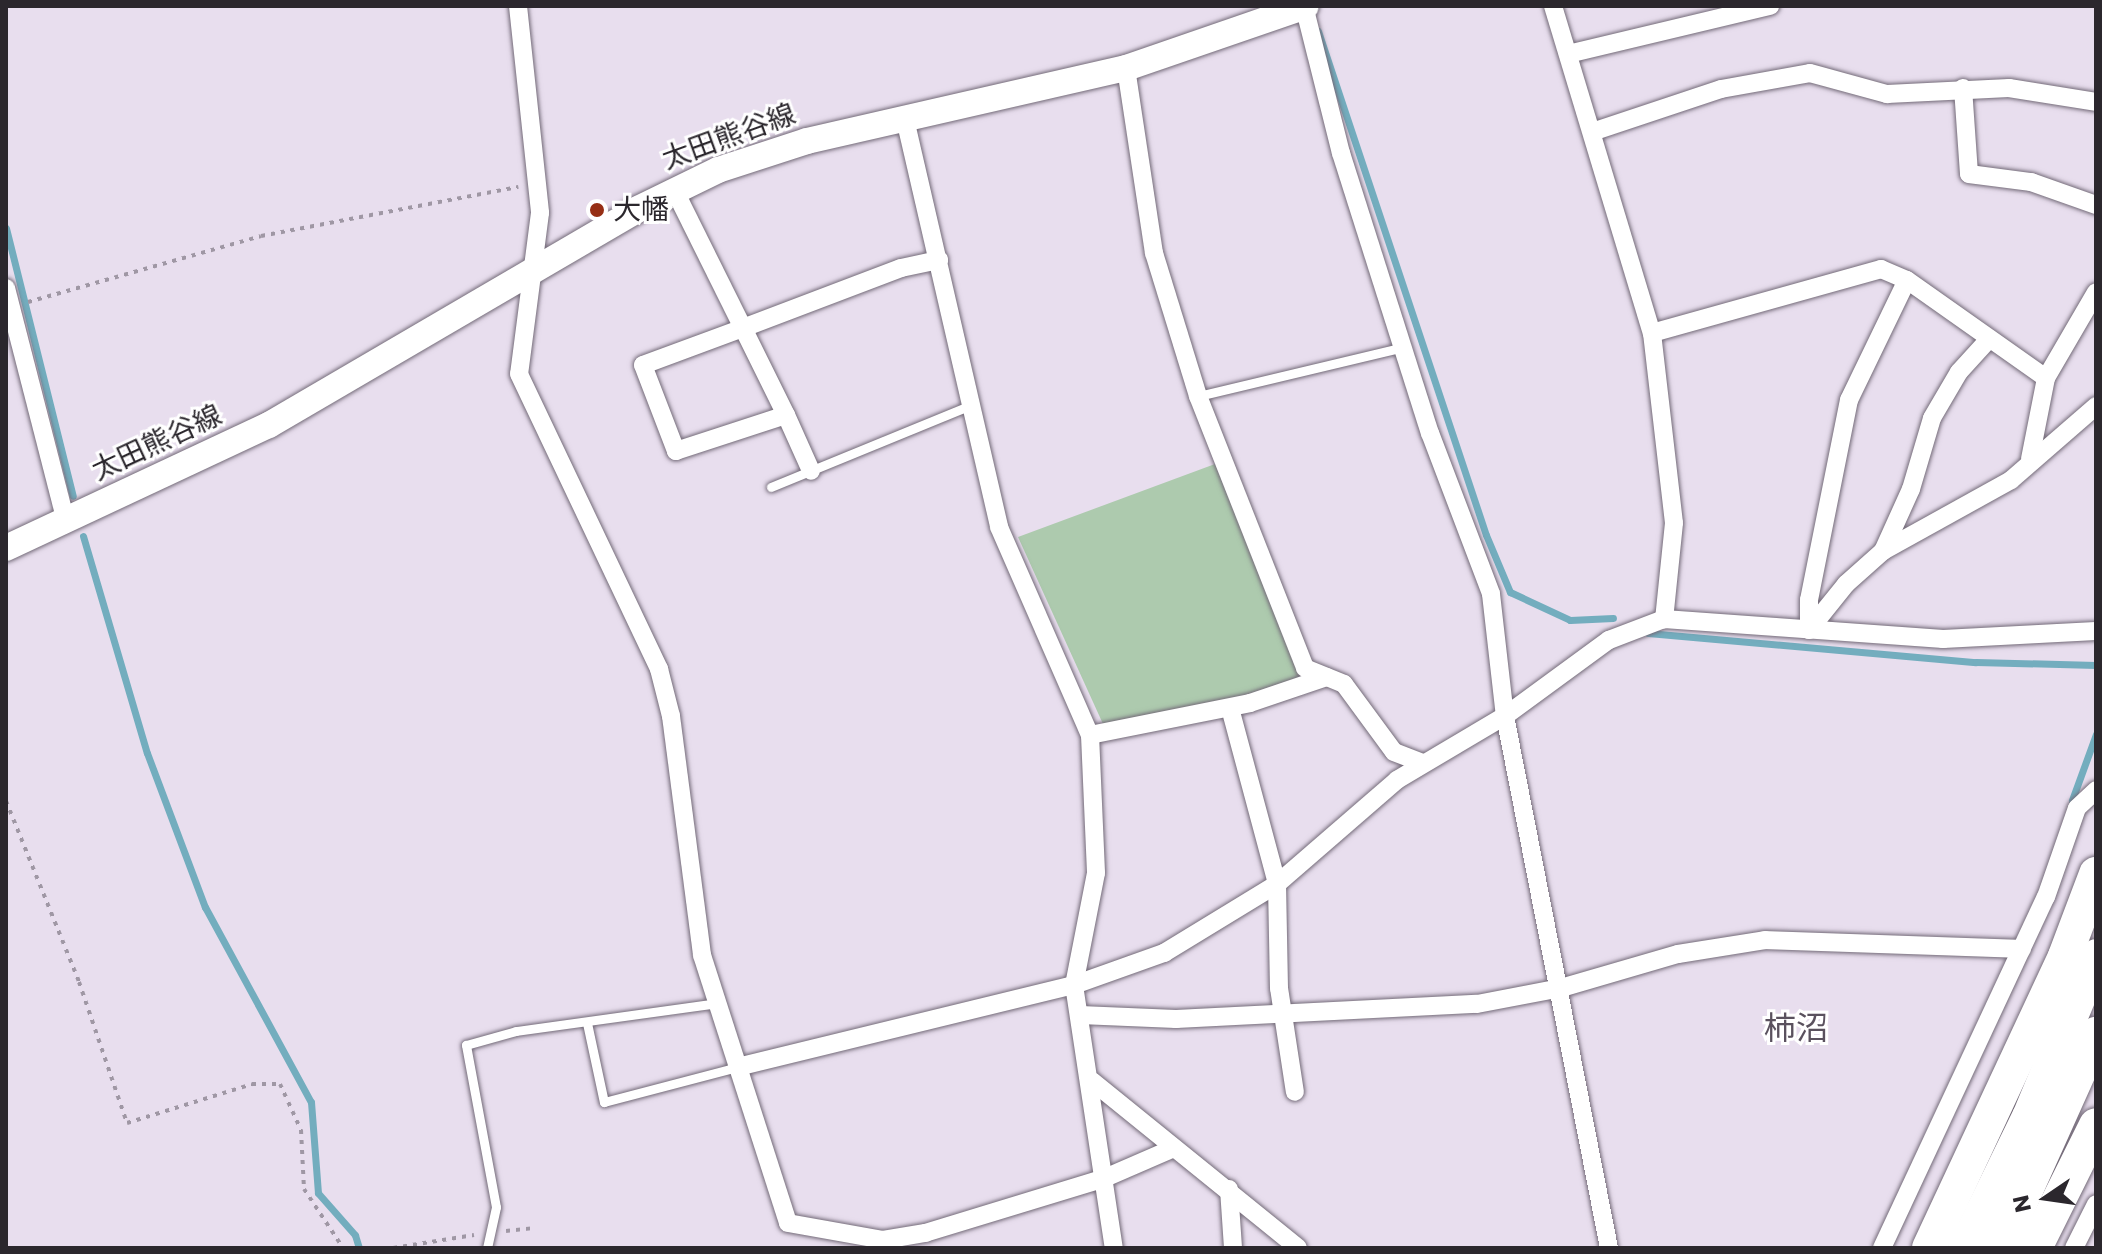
<!DOCTYPE html>
<html>
<head>
<meta charset="utf-8">
<style>
  body { margin:0 }
  #map { position:relative; width:2102px; height:1254px; overflow:hidden; background:#e8deee; font-family:Poppins,"Noto Sans JP",sans-serif }
  div>[style] { position:absolute }
  [style*='--x'] { left:calc(var(--x)*1px); top:calc(var(--y)*1px); width:calc(var(--w)*1px); rotate:calc(var(--a)*1deg) }
  .green>* { inset:0; background:#adcaae }
  .stream>* { height:7px; margin:-3.5px; padding:0 3.5px; transform-origin:3.5px; border-radius:3.5px; background:#73adbe }
  .path>* { height:4px; margin-top:-2px; transform-origin:0; background:repeating-linear-gradient(90deg,#9f97a4 0 4px,transparent 0 10px) }
  .roads { filter:drop-shadow(0 0 2px #736a78) drop-shadow(0 0 2px #736a78) }
  .lane>* { height:9px; margin:-4.5px; padding:0 4.5px; transform-origin:4.5px; border-radius:4.5px; background:#fff }
  .street>* { height:18px; margin:-9px; padding:0 9px; transform-origin:9px; border-radius:9px; background:#fff }
  .secondary>* { height:26px; margin:-13px; padding:0 13px; transform-origin:13px; border-radius:13px; background:#fff }
  .highway>* { height:34px; margin:-17px; padding:0 17px; transform-origin:17px; border-radius:17px; background:#fff }
  .dots>* { width:22px; height:22px; translate:-50% -50%; box-sizing:border-box; border:4px solid #fff; border-radius:50% }
  span { translate:-50% -50%; white-space:nowrap; text-align:center; line-height:1.15; -webkit-text-stroke:6px #fff; paint-order:stroke }
  .street-label { font-size:28px; color:#2b272d }
  .poi-label { font-size:28px; color:#2b272d }
  .left { translate:0 -50%; text-align:left }
  .quarter-label { font-size:32px; color:#5a515e }
  .frame { position:absolute; inset:0; border:8px solid #2b272d; pointer-events:none }
  .north { position:absolute; left:2006px; top:1158px; width:80px; height:80px; -webkit-text-stroke:6px #fff; paint-order:stroke; rotate:257deg; font-size:22px; font-weight:700; line-height:32px; text-align:center; color:#2b272d }
  .north::after { content:''; display:block; margin:auto; width:28px; height:36px; background:#2b272d; clip-path:polygon(50% 0,100% 100%,50% 72%,0 100%) }
</style>
</head>
<body>
<div id="map">
  <div class="green">
    <i style="clip-path:polygon(1215px 464px,1302px 678px,1235px 698px,1103px 724px,1018px 537px)"></i>
  </div>
  <div class="stream">
    <i style="--x:1318;--y:31;--w:531;--a:71.57"></i>
    <i style="--x:1486;--y:535;--w:62;--a:67.2"></i>
    <i style="--x:1510;--y:592;--w:66;--a:25"></i>
    <i style="--x:1570;--y:620;--w:43;--a:-2.7"></i>
    <i style="--x:6;--y:228;--w:276;--a:76"></i>
    <i style="--x:83;--y:536;--w:226;--a:73.6"></i>
    <i style="--x:147;--y:753;--w:165;--a:69.4"></i>
    <i style="--x:205;--y:907;--w:222;--a:61.5"></i>
    <i style="--x:311;--y:1102;--w:91;--a:85.6"></i>
    <i style="--x:318;--y:1193;--w:56;--a:48.6"></i>
    <i style="--x:355;--y:1235;--w:14;--a:73"></i>
    <i style="--x:1648;--y:633;--w:329;--a:5.1"></i>
    <i style="--x:1976;--y:662;--w:120;--a:1.4"></i>
    <i style="--x:2072;--y:800;--w:70;--a:-70"></i>
  </div>
  <div class="path">
    <i style="--x:28;--y:302;--w:242;--a:-15.8"></i>
    <i style="--x:261;--y:236;--w:262;--a:-10.8"></i>
    <i style="--x:6;--y:801;--w:195;--a:68"></i>
    <i style="--x:79;--y:982;--w:149;--a:71.2"></i>
    <i style="--x:127;--y:1123;--w:131;--a:-17.3"></i>
    <i style="--x:252;--y:1084;--w:28;--a:0"></i>
    <i style="--x:280;--y:1084;--w:51;--a:65.5"></i>
    <i style="--x:301;--y:1130;--w:59;--a:87.1"></i>
    <i style="--x:304;--y:1189;--w:71;--a:56.5"></i>
    <i style="--x:506;--y:1231;--w:30;--a:-6"></i>
    <i style="--x:393;--y:1248;--w:82;--a:-9.1"></i>
  </div>
  <div class="roads">
    <div class="lane">
      <i style="--x:1198;--y:396;--w:212;--a:-13.4"></i>
      <i style="--x:771;--y:487;--w:216;--a:-22.3"></i>
      <i style="--x:587;--y:1023;--w:81;--a:77.9"></i>
      <i style="--x:604;--y:1102;--w:138;--a:-14.7"></i>
      <i style="--x:487;--y:1248;--w:42;--a:-77.6"></i>
      <i style="--x:496;--y:1207;--w:165;--a:-100.5"></i>
      <i style="--x:466;--y:1045;--w:52;--a:-15.6"></i>
      <i style="--x:516;--y:1031;--w:203;--a:-7.9"></i>
    </div>
    <div class="street">
      <i style="--x:518;--y:6;--w:208;--a:83.9"></i>
      <i style="--x:540;--y:213;--w:162;--a:97.4"></i>
      <i style="--x:519;--y:374;--w:327;--a:64.6"></i>
      <i style="--x:659;--y:669;--w:49;--a:75.7"></i>
      <i style="--x:671;--y:716;--w:241;--a:82.6"></i>
      <i style="--x:702;--y:955;--w:281;--a:72.2"></i>
      <i style="--x:788;--y:1223;--w:97;--a:10.1"></i>
      <i style="--x:883;--y:1240;--w:43;--a:-9.5"></i>
      <i style="--x:925;--y:1233;--w:188;--a:-17"></i>
      <i style="--x:1105;--y:1178;--w:75;--a:-23.5"></i>
      <i style="--x:1304;--y:6;--w:152;--a:75.9"></i>
      <i style="--x:1341;--y:153;--w:294;--a:72.4"></i>
      <i style="--x:1430;--y:433;--w:172;--a:69.2"></i>
      <i style="--x:1491;--y:594;--w:123;--a:83.5"></i>
      <i style="--x:1505;--y:716;--w:542;--a:78.94"></i>
      <i style="--x:1553;--y:6;--w:342;--a:73.2"></i>
      <i style="--x:1652;--y:333;--w:191;--a:83.4"></i>
      <i style="--x:1674;--y:523;--w:97;--a:95.9"></i>
      <i style="--x:1568;--y:54;--w:208;--a:-13.4"></i>
      <i style="--x:1126;--y:68;--w:187;--a:81.4"></i>
      <i style="--x:1154;--y:253;--w:150;--a:72.9"></i>
      <i style="--x:1198;--y:396;--w:292;--a:68.5"></i>
      <i style="--x:1305;--y:668;--w:42;--a:22.3"></i>
      <i style="--x:1344;--y:684;--w:84;--a:53.7"></i>
      <i style="--x:1394;--y:752;--w:31;--a:21"></i>
      <i style="--x:1963;--y:88;--w:86;--a:86"></i>
      <i style="--x:1969;--y:174;--w:63;--a:7.4"></i>
      <i style="--x:2031;--y:182;--w:69;--a:19.5"></i>
      <i style="--x:905;--y:119;--w:419;--a:77"></i>
      <i style="--x:999;--y:527;--w:227;--a:66.4"></i>
      <i style="--x:1090;--y:735;--w:138;--a:87.5"></i>
      <i style="--x:1096;--y:873;--w:114;--a:101.1"></i>
      <i style="--x:1074;--y:985;--w:266;--a:81.4"></i>
      <i style="--x:1592;--y:132;--w:136;--a:-18.4"></i>
      <i style="--x:1721;--y:89;--w:90;--a:-10.2"></i>
      <i style="--x:1810;--y:73;--w:80;--a:15.3"></i>
      <i style="--x:1887;--y:94;--w:122;--a:-2.8"></i>
      <i style="--x:2009;--y:88;--w:88;--a:9.1"></i>
      <i style="--x:674;--y:189;--w:155;--a:63.6"></i>
      <i style="--x:743;--y:328;--w:97;--a:63.7"></i>
      <i style="--x:786;--y:415;--w:116;--a:161.9"></i>
      <i style="--x:676;--y:451;--w:92;--a:-111"></i>
      <i style="--x:643;--y:365;--w:107;--a:-20.3"></i>
      <i style="--x:743;--y:328;--w:169;--a:-20.8"></i>
      <i style="--x:901;--y:268;--w:39;--a:-12"></i>
      <i style="--x:6;--y:288;--w:241;--a:75.6"></i>
      <i style="--x:1652;--y:333;--w:238;--a:-15.6"></i>
      <i style="--x:1881;--y:269;--w:28;--a:23"></i>
      <i style="--x:1907;--y:280;--w:170;--a:35.2"></i>
      <i style="--x:786;--y:415;--w:61;--a:65.9"></i>
      <i style="--x:2030;--y:459;--w:83;--a:-78.8"></i>
      <i style="--x:2046;--y:378;--w:99;--a:-59.8"></i>
      <i style="--x:1883;--y:551;--w:68;--a:-65.7"></i>
      <i style="--x:1911;--y:489;--w:74;--a:-73.5"></i>
      <i style="--x:1932;--y:418;--w:53;--a:-59.6"></i>
      <i style="--x:1959;--y:372;--w:45;--a:-47.7"></i>
      <i style="--x:1809;--y:630;--w:59;--a:-51.2"></i>
      <i style="--x:1846;--y:584;--w:50;--a:-41.7"></i>
      <i style="--x:1883;--y:551;--w:146;--a:-29"></i>
      <i style="--x:2011;--y:480;--w:113;--a:-41"></i>
      <i style="--x:1809;--y:630;--w:30;--a:-90"></i>
      <i style="--x:1809;--y:600;--w:204;--a:-78.7"></i>
      <i style="--x:1849;--y:400;--w:133;--a:-64.2"></i>
      <i style="--x:1230;--y:708;--w:182;--a:75"></i>
      <i style="--x:1277;--y:884;--w:104;--a:88.9"></i>
      <i style="--x:1279;--y:988;--w:105;--a:81.3"></i>
      <i style="--x:1090;--y:735;--w:163;--a:-11.3"></i>
      <i style="--x:1250;--y:703;--w:81;--a:-18.7"></i>
      <i style="--x:1080;--y:1015;--w:96;--a:2.4"></i>
      <i style="--x:1176;--y:1019;--w:301;--a:-2.9"></i>
      <i style="--x:1477;--y:1004;--w:86;--a:-10.8"></i>
      <i style="--x:1561;--y:988;--w:122;--a:-16.2"></i>
      <i style="--x:1678;--y:954;--w:88;--a:-9.1"></i>
      <i style="--x:1765;--y:940;--w:257;--a:2"></i>
      <i style="--x:737;--y:1067;--w:347;--a:-13.7"></i>
      <i style="--x:1074;--y:985;--w:96;--a:-19.6"></i>
      <i style="--x:1164;--y:953;--w:132;--a:-31.4"></i>
      <i style="--x:1277;--y:884;--w:159;--a:-40.9"></i>
      <i style="--x:1397;--y:780;--w:126;--a:-30.7"></i>
      <i style="--x:1505;--y:716;--w:129;--a:-36.2"></i>
      <i style="--x:1609;--y:640;--w:59;--a:-20.9"></i>
      <i style="--x:1664;--y:619;--w:280;--a:4.1"></i>
      <i style="--x:1943;--y:639;--w:153;--a:-3"></i>
      <i style="--x:1092;--y:1081;--w:265;--a:39"></i>
      <i style="--x:1229;--y:1189;--w:59;--a:86.1"></i>
      <i style="--x:1882;--y:1248;--w:387;--a:-65"></i>
      <i style="--x:2046;--y:897;--w:94;--a:-70.8"></i>
      <i style="--x:2077;--y:808;--w:26;--a:-43"></i>
      <i style="--x:2074;--y:1248;--w:49;--a:-63.4"></i>
    </div>
    <div class="secondary">
      <i style="--x:6;--y:548;--w:290;--a:-25.1"></i>
      <i style="--x:269;--y:425;--w:428;--a:-30.3"></i>
      <i style="--x:638;--y:209;--w:89;--a:-26"></i>
      <i style="--x:718;--y:170;--w:94;--a:-18"></i>
      <i style="--x:807;--y:141;--w:327;--a:-12.9"></i>
      <i style="--x:1126;--y:68;--w:190;--a:-19"></i>
    </div>
    <div class="highway">
      <i style="--x:1929;--y:1248;--w:322;--a:-65"></i>
      <i style="--x:2065;--y:956;--w:88;--a:-69.3"></i>
      <i style="--x:1965;--y:1248;--w:146;--a:-64"></i>
      <i style="--x:2029;--y:1117;--w:174;--a:-67.4"></i>
      <i style="--x:2000;--y:1248;--w:235;--a:-65.8"></i>
      <i style="--x:2035;--y:1248;--w:137;--a:-63.6"></i>
    </div>
  </div>
  <div class="dots">
    <i style="left:597px;top:210px;background:#962e14"></i>
  </div>
  <div class="street-label">
    <span style="left:729px;top:137px;rotate:-20deg">太田熊谷線</span>
    <span style="left:157px;top:443px;rotate:-25deg">太田熊谷線</span>
  </div>
  <div class="poi-label">
    <span class="left" style="left:613px;top:210px">大幡</span>
  </div>
  <div class="quarter-label">
    <span style="left:1796px;top:1028px">柿沼</span>
  </div>
  <div class="frame"></div>
  <div class="north">N</div>
</div>
</body>
</html>
